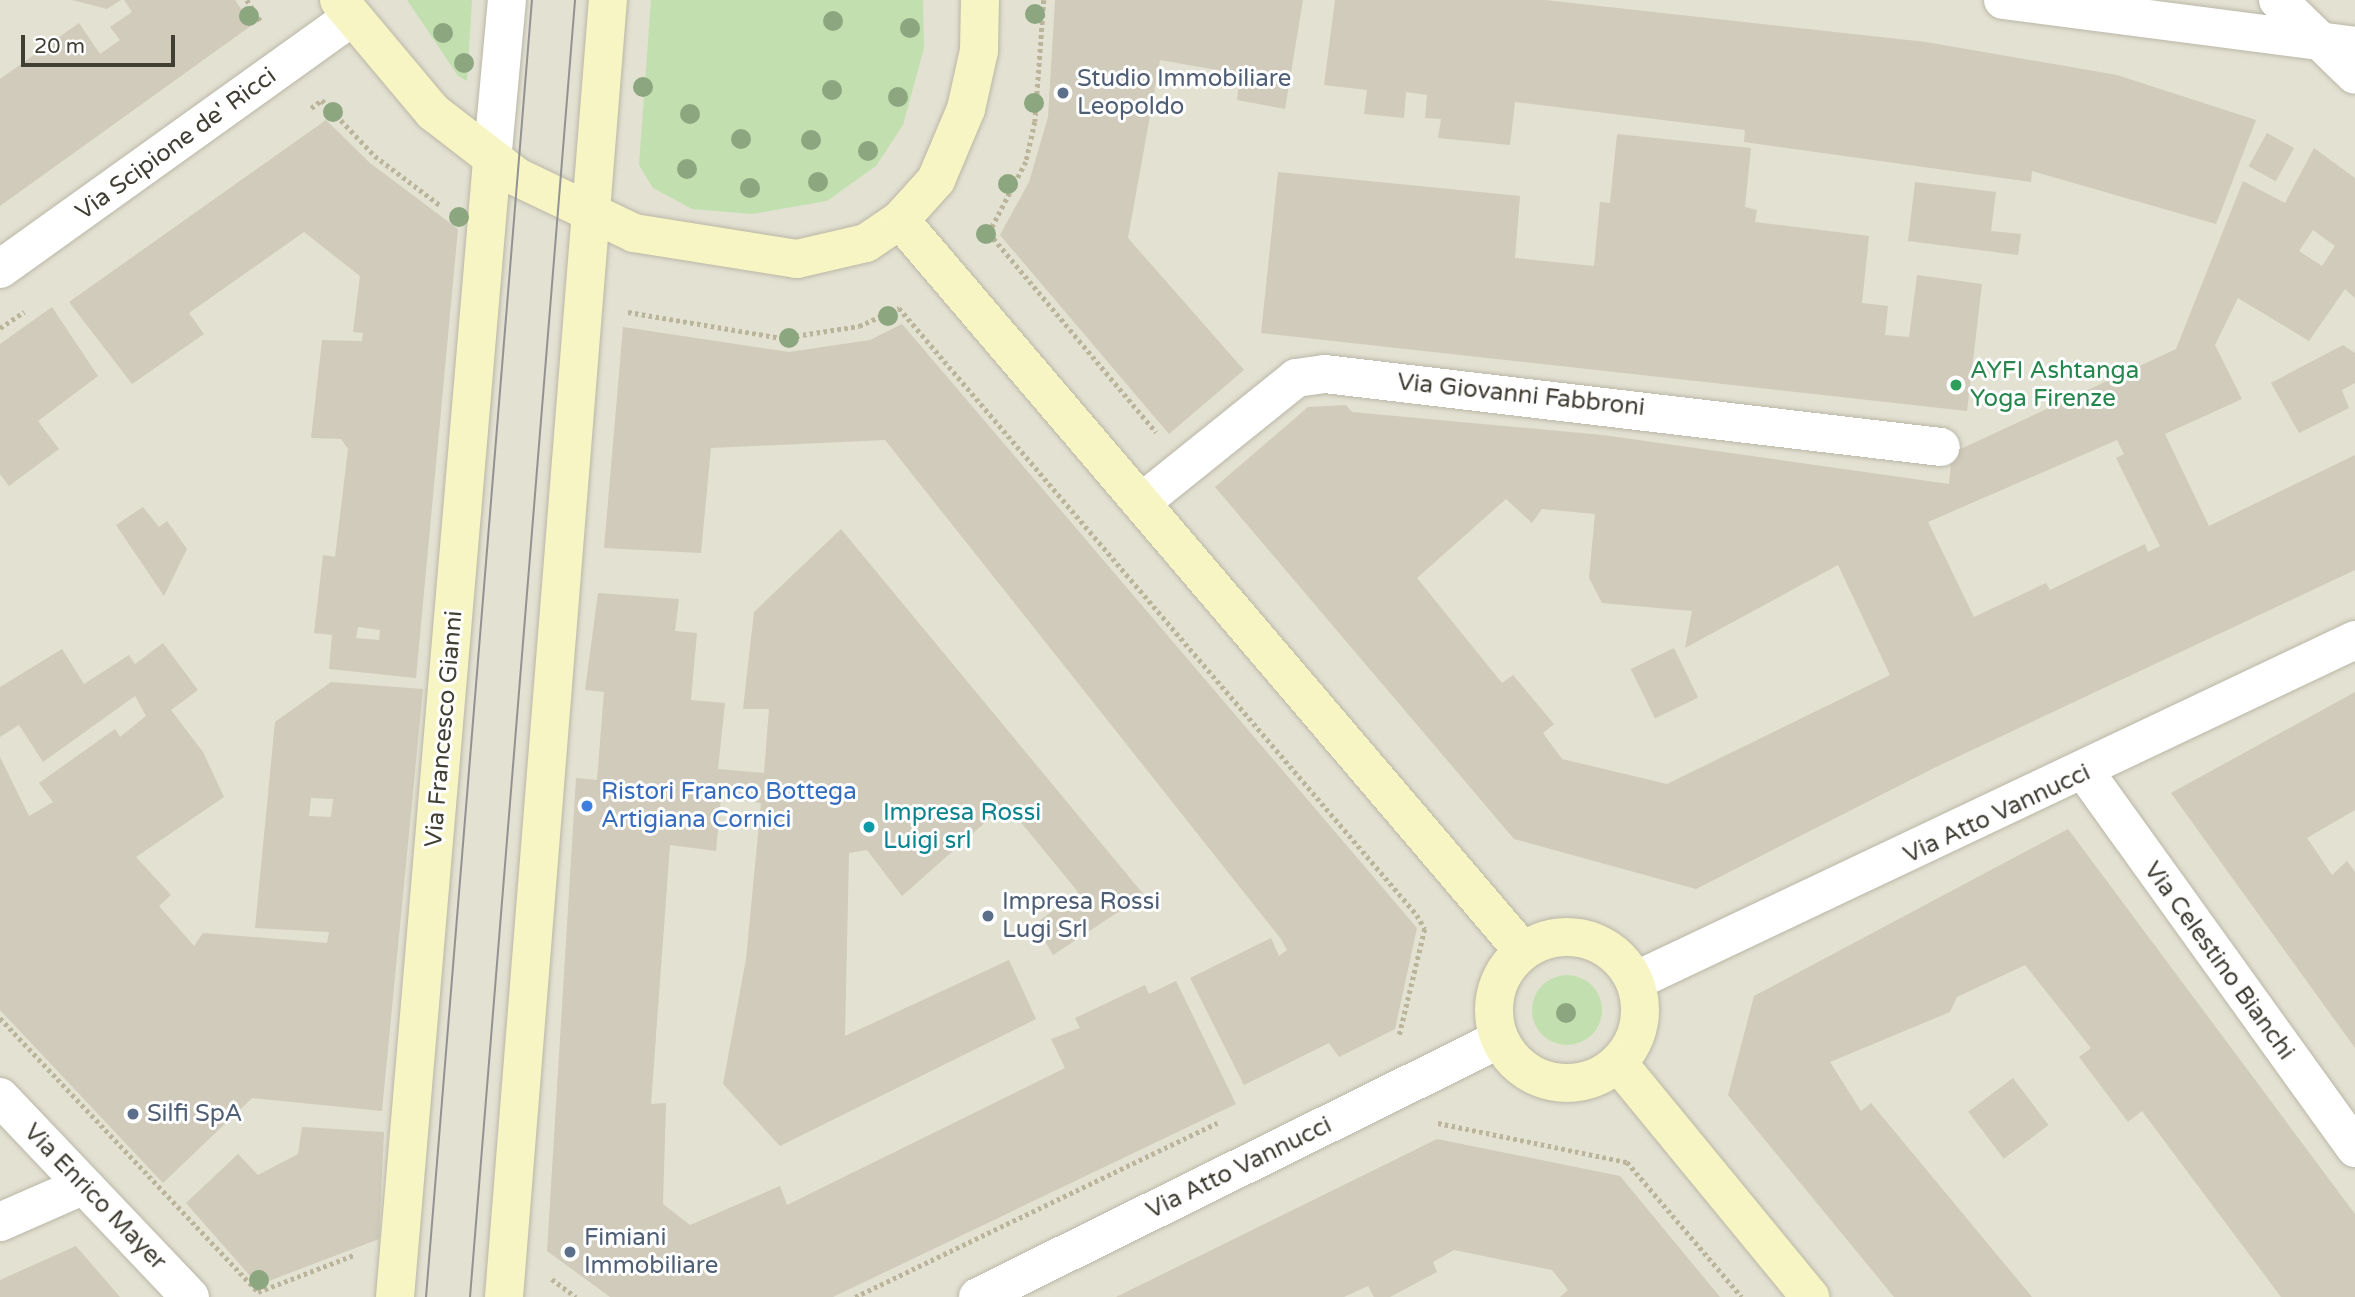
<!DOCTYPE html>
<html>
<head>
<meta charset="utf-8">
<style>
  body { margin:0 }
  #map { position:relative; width:2355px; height:1297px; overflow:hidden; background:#f0eee3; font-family:"Varela Round",sans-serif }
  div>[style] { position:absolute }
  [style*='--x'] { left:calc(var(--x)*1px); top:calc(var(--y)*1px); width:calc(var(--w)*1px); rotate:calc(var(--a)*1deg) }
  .residential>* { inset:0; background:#e3e1d2; transform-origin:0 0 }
  .green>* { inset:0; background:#c2e0af }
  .round { border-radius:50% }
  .building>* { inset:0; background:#d0cbba; transform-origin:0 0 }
  .path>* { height:4.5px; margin-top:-2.25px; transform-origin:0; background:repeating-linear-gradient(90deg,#bab49a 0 3.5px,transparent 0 7px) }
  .roads { filter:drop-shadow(0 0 2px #bab7a7) drop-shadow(0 0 2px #bab7a7) }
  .street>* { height:38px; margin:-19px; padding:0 19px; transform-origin:19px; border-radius:19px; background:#fff }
  .secondary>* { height:38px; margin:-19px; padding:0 19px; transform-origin:19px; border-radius:19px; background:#f8f5c4 }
  .secondary>.ring { margin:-19px; padding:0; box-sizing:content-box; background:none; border:38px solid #f8f5c4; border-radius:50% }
  .tram>* { height:2px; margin:-1px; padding:0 1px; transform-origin:1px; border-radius:1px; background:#929292 }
  .trees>* { width:20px; height:20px; margin:-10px; border-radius:50%; background:#8ca67f }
  .dots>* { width:19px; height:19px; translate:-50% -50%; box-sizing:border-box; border:4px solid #fff; border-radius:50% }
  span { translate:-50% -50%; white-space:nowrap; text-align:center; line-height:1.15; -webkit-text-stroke:6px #fff; paint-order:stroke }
  .service-label { font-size:24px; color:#4e5e75 }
  .left { translate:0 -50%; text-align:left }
  .street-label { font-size:24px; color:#413e34 }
  .leisure-label { font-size:24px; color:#27864d }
  .shop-label { font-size:24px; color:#366cbe }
  .culture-label { font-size:24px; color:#0d838f }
  .scale { position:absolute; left:21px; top:35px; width:154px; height:32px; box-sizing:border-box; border:4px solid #413e34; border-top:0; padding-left:9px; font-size:21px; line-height:24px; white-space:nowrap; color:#413e34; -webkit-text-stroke:5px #fff; paint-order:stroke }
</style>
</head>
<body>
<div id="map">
  <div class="residential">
    <i style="left:0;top:0;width:2355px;height:1297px"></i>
  </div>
  <div class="green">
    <i style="clip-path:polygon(407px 0,472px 0,467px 81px,458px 76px)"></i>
    <i style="clip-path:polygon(651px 0,923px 0,924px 48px,903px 125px,876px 166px,827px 201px,752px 214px,692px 209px,653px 188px,639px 165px)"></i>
    <i class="round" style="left:1532px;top:975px;width:70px;height:70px"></i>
  </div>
  <div class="building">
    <i style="clip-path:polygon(72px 0,121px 0,107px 9px)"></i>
    <i style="clip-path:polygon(124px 0,235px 0,252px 25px,0 206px,0 79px,79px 23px,100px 54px,120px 40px,110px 27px,132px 12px)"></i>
    <i style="clip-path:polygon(1055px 0,1303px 0,1285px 109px,1237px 100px,1240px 74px,1160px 60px,1128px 238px,1244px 370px,1169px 434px,1000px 235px,1029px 182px,1048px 117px)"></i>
    <i style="clip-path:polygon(1335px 0,1545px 0,1926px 42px,2117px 75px,2256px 120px,2216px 224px,2032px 171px,2031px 182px,1744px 142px,1745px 130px,1540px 105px,1515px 102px,1510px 145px,1438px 138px,1441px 119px,1425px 118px,1427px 95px,1406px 92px,1404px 118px,1364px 114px,1367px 90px,1324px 85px)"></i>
    <i style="clip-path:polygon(evenodd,326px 120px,370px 163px,458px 229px,416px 678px,329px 669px,332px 635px,314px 633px,323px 555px,335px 557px,348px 449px,341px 439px,311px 438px,322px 340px,362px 341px,363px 333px,353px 332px,360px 276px,304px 232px,189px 313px,204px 334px,132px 384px,69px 302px,326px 120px,358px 627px,380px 630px,379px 640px,356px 638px,358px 627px)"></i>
    <i style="left:2267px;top:133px;width:31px;height:38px;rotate:29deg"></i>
    <i style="clip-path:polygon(1617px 134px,1751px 148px,1745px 207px,1757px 210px,1755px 222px,1869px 236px,1862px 303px,1888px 306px,1885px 335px,1909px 337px,1917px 275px,1982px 284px,1967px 411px,1261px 333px,1278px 172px,1520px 196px,1515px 258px,1594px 266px,1600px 202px,1610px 203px)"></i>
    <i style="clip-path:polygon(evenodd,2314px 148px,2355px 178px,2355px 298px,2345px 289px,2309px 341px,2238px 298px,2215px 345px,2242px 399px,2165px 434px,2209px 526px,2355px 455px,2355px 570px,1936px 767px,1696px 889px,1514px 839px,1215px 487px,1308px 407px,1346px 405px,1352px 412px,1603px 435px,1949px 484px,1952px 453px,2176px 349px,2243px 181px,2285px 203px,2314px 148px,2313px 230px,2335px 246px,2322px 266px,2299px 251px,2313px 230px,2314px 148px,2117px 440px,2124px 454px,2116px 458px,2160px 546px,2148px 552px,2145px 544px,2050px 590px,2046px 583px,1974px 617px,1928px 522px,2117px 440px,2314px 148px,1506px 499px,1532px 523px,1542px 509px,1595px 514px,1589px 578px,1602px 603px,1692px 611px,1685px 648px,1838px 565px,1890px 675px,1667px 784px,1562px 759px,1543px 733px,1554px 724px,1513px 675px,1502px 683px,1417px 578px,1506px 499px)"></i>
    <i style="clip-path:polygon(1915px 182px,1996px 192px,1991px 231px,2021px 234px,2018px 255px,1908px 241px)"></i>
    <i style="clip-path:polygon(52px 307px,98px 376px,38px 421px,59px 449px,9px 486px,0 474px,0 344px)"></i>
    <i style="clip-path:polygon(902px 324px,1417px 928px,1395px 1029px,1339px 1057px,1329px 1043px,1244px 1085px,1190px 978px,1271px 938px,1279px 956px,1287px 950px,1281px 939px,885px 440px,711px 448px,701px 553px,604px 548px,623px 327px,789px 352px,870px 340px)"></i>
    <i style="clip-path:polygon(2343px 345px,2355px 353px,2355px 383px,2342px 390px,2349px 408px,2299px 433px,2271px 383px)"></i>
    <i style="clip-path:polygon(143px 507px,159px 527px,167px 521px,187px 549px,164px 596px,116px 525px)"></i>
    <i style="clip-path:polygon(841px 529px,1144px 895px,1053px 955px,1035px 924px,1078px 892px,1006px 804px,902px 896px,867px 850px,849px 853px,845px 1036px,1009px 960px,1036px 1019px,780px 1146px,723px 1084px,746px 959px,761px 803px,721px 798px,716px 851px,670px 845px,651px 1104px,666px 1103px,663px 1204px,690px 1225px,780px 1186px,787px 1205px,1065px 1068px,1051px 1039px,1080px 1028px,1075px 1018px,1145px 985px,1149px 994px,1176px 981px,1236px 1104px,833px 1297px,610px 1297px,547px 1251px,576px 778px,597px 780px,604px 692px,585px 690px,598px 593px,679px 599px,675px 631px,697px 633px,691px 700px,725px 703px,718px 769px,764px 773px,769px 709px,743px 709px,754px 612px)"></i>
    <i style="clip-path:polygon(evenodd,163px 643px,198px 690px,171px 710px,203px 752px,224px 797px,136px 857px,171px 895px,159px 906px,194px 946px,203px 933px,327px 943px,329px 932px,255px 928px,275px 722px,331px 682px,423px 689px,382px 1111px,252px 1098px,163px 1183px,0 1010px,0 757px,29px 816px,53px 802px,39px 783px,115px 729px,120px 737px,146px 716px,135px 696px,43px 762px,19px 725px,0 737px,0 687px,62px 649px,84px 684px,129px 655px,135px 664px,163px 643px,311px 798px,333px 799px,331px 817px,309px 816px,311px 798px)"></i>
    <i style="left:1674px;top:648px;width:55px;height:48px;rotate:64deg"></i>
    <i style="clip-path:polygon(2355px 692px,2355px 810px,2307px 838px,2332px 875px,2347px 861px,2355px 872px,2355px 1048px,2171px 793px)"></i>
    <i style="clip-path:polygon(2068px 829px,2355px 1214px,2355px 1297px,2281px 1297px,2142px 1111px,2128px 1122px,2079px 1057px,2091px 1048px,2025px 965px,1957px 997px,1950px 1012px,1830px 1062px,1861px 1111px,1871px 1103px,2032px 1297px,1894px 1297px,1728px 1095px,1754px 996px)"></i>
    <i style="left:2013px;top:1078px;width:59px;height:56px;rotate:53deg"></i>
    <i style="clip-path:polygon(302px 1127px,384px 1132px,379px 1239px,258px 1285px,186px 1203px,238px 1154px,258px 1175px,298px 1154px)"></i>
    <i style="clip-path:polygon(1437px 1139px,1620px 1176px,1720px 1297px,1560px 1297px,1568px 1290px,1552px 1270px,1454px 1250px,1433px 1262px,1437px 1272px,1390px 1297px,1374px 1297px,1368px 1286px,1344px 1297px,1116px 1297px)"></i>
    <i style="clip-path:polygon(76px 1246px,120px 1297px,0 1297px,0 1280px)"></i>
  </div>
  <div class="path">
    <i style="--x:247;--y:0;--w:27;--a:57"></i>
    <i style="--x:1044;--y:0;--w:122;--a:94.2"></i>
    <i style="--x:1035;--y:122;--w:41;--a:102.7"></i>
    <i style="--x:1026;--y:162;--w:80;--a:117.5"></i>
    <i style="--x:989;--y:233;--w:260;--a:50"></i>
    <i style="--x:311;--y:108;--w:14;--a:-36"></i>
    <i style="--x:322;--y:100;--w:77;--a:46.6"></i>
    <i style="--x:375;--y:156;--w:83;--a:37.1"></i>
    <i style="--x:628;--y:312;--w:156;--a:9.6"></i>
    <i style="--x:782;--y:338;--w:78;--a:-8.9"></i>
    <i style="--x:859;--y:326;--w:44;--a:-24.2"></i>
    <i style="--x:899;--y:308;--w:798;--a:49.52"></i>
    <i style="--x:1417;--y:915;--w:16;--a:60"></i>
    <i style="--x:1425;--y:929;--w:111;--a:103.5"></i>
    <i style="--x:0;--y:328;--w:29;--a:-34"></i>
    <i style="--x:0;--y:1018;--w:376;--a:46.7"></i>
    <i style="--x:258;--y:1292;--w:103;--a:-21.1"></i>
    <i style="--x:1438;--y:1123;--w:193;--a:11.7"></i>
    <i style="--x:1627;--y:1162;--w:177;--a:49.6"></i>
    <i style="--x:552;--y:1279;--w:30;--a:37"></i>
    <i style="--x:855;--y:1297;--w:402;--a:-25.7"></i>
  </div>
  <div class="roads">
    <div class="street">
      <i style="--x:2003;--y:0;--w:355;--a:7.4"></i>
      <i style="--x:2278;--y:0;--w:107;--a:44.2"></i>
      <i style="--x:492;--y:161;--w:162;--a:-84.7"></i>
      <i style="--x:0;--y:269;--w:432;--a:-35.6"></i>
      <i style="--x:1142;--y:502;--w:198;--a:-38.8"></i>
      <i style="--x:1296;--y:378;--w:29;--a:-8"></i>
      <i style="--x:1325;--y:374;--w:620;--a:6.76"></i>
      <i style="--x:2085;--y:772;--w:463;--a:54.3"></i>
      <i style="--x:1635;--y:981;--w:797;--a:-25.34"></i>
      <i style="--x:0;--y:1097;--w:276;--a:46.5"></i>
      <i style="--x:0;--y:1222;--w:90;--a:-23.7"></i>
      <i style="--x:978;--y:1297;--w:582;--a:-26.3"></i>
    </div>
    <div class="secondary">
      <i style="--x:339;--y:0;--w:146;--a:50"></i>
      <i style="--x:433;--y:112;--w:106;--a:37.7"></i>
      <i style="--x:517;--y:177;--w:130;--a:25.6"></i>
      <i style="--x:634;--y:233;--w:165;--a:9.1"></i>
      <i style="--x:797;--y:259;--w:71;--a:-13.1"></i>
      <i style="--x:866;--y:243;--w:41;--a:-34.1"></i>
      <i style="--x:900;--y:220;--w:54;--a:-48"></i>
      <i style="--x:936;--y:180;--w:77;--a:-67.1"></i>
      <i style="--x:966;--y:109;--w:59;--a:-77.4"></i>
      <i style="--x:979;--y:51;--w:51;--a:-88.9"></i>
      <i style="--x:900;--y:220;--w:960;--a:49.56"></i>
      <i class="ring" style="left:1494px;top:937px;width:108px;height:108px"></i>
      <i style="--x:1618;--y:1063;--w:303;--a:50.6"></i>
      <i style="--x:395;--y:1297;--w:1140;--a:-85.12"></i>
      <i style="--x:504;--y:1297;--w:1301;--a:-85.42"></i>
    </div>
  </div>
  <div class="tram">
    <i style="--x:426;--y:1297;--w:1301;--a:-85.33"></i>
    <i style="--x:470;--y:1297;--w:1301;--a:-85.37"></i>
  </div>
  <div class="trees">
    <i style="left:1035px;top:14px"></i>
    <i style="left:249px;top:16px"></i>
    <i style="left:833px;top:21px"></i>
    <i style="left:910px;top:28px"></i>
    <i style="left:443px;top:33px"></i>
    <i style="left:464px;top:63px"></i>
    <i style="left:643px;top:87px"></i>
    <i style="left:832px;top:90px"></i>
    <i style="left:898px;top:97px"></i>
    <i style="left:1034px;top:103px"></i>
    <i style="left:333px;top:112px"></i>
    <i style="left:690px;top:114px"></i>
    <i style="left:741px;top:139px"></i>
    <i style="left:811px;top:140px"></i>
    <i style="left:868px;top:151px"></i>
    <i style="left:687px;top:169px"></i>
    <i style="left:818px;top:182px"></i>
    <i style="left:1008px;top:184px"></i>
    <i style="left:750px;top:188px"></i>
    <i style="left:459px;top:217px"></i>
    <i style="left:986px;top:234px"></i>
    <i style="left:888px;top:316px"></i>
    <i style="left:789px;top:338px"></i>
    <i style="left:1566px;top:1013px"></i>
    <i style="left:259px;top:1280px"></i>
  </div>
  <div class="dots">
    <i style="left:1063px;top:93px;background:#5c6f8a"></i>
    <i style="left:1956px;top:385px;background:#2e9e5b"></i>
    <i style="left:587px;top:806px;background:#3f7fe0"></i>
    <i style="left:869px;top:827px;background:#0f9aa8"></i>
    <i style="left:988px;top:916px;background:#5c6f8a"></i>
    <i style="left:133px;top:1114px;background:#5c6f8a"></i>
    <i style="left:570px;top:1252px;background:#5c6f8a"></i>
  </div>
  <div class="service-label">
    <span class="left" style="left:1077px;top:93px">Studio Immobiliare<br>Leopoldo</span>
    <span class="left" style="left:1002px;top:916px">Impresa Rossi<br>Lugi Srl</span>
    <span class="left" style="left:147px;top:1114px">Silfi SpA</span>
    <span class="left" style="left:584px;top:1252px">Fimiani<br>Immobiliare</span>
  </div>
  <div class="street-label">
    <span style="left:176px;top:144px;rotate:-36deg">Via Scipione de' Ricci</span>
    <span style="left:1521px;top:395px;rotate:6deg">Via Giovanni Fabbroni</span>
    <span style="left:444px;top:729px;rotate:-85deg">Via Francesco Gianni</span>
    <span style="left:1997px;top:814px;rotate:-25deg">Via Atto Vannucci</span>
    <span style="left:2219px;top:961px;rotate:54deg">Via Celestino Bianchi</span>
    <span style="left:1239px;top:1168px;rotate:-26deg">Via Atto Vannucci</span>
    <span style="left:95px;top:1197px;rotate:46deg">Via Enrico Mayer</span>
  </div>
  <div class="leisure-label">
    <span class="left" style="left:1970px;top:385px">AYFI Ashtanga<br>Yoga Firenze</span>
  </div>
  <div class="shop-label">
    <span class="left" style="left:601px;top:806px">Ristori Franco Bottega<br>Artigiana Cornici</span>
  </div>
  <div class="culture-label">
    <span class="left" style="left:883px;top:827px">Impresa Rossi<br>Luigi srl</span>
  </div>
  <div class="scale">20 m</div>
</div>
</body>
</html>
